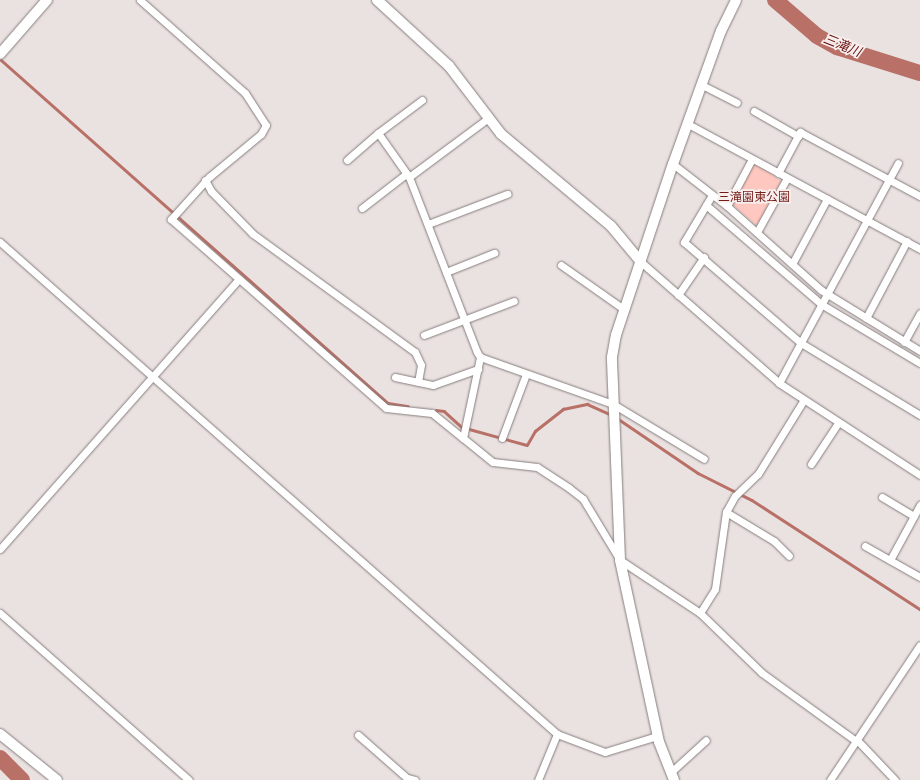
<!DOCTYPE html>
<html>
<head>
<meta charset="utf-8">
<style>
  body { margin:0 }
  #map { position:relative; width:920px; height:780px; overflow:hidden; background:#eae2e1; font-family:"DejaVu Sans","Noto Sans JP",sans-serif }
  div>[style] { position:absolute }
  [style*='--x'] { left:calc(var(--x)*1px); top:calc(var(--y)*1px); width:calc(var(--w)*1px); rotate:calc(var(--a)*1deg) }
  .green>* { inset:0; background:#fec7bf }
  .stream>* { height:2.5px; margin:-1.25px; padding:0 1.25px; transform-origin:1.25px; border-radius:1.25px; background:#b87067 }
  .river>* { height:16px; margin:-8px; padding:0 8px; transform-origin:8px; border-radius:8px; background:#b87067 }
  .roads { filter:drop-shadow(0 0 1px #857e7d) drop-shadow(0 0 1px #857e7d) }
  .street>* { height:7px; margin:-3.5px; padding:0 3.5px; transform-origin:3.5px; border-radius:3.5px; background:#fff }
  .secondary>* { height:10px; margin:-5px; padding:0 5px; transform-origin:5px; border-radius:5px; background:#fff }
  span { translate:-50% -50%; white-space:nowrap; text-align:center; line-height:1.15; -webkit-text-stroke:3.5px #f7efee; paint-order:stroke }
  .park-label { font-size:12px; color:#751e19 }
  .water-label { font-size:13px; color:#670d0c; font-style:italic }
</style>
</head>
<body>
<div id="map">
  <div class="green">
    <i style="clip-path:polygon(757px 164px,782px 182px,757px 226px,732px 204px,752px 165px)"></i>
  </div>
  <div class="stream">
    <i style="--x:0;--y:59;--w:519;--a:41.56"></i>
    <i style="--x:388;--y:403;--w:20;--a:9"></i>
    <i style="--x:436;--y:410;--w:8;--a:7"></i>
    <i style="--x:444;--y:411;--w:24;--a:42"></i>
    <i style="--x:462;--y:427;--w:67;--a:15.5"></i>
    <i style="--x:527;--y:445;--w:16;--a:-60"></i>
    <i style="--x:535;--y:431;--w:36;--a:-38"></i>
    <i style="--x:563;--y:409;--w:25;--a:-12"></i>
    <i style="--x:587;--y:404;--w:27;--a:24"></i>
    <i style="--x:617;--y:418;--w:98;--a:34.2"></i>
    <i style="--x:698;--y:473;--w:60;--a:26.6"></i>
    <i style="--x:752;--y:500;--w:200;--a:33"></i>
  </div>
  <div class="river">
    <i style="--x:775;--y:0;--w:55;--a:40.6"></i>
    <i style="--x:817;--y:36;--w:23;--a:29"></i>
    <i style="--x:837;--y:47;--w:87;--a:17.4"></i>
    <i style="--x:0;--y:758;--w:31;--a:45"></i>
  </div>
  <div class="roads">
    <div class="street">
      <i style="--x:140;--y:0;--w:140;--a:41.5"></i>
      <i style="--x:245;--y:93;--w:38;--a:57"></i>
      <i style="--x:266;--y:125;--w:10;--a:119"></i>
      <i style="--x:261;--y:134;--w:67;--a:140.4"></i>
      <i style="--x:209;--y:177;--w:57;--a:132.1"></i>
      <i style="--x:171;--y:219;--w:286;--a:41.3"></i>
      <i style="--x:386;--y:408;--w:46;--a:6.2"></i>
      <i style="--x:432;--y:413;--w:40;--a:39"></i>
      <i style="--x:463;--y:438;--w:83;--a:-78.1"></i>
      <i style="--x:702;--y:85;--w:39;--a:27"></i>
      <i style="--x:754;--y:111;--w:51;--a:29.6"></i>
      <i style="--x:487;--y:119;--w:97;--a:143.4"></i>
      <i style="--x:409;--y:177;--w:188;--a:68.8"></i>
      <i style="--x:477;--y:352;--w:6;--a:59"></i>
      <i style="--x:480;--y:357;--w:141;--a:19.5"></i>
      <i style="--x:613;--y:404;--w:106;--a:31.1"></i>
      <i style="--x:688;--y:124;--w:264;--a:28.3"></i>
      <i style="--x:378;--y:133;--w:55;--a:-36.9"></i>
      <i style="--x:347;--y:160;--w:41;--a:-41.1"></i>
      <i style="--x:378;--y:133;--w:54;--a:54.8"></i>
      <i style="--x:673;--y:164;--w:68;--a:37.9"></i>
      <i style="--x:727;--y:206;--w:126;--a:41.8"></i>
      <i style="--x:821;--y:290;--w:116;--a:31.6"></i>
      <i style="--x:778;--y:173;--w:47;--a:-61.8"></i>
      <i style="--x:800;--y:132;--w:136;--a:28.1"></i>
      <i style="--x:205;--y:180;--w:13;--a:61"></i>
      <i style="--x:211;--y:191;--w:60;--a:45.7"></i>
      <i style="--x:253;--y:234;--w:200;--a:36.1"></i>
      <i style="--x:415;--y:352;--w:14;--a:65"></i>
      <i style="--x:421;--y:365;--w:17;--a:100"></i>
      <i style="--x:712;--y:195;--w:55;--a:120.8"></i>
      <i style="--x:684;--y:242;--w:155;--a:40.8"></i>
      <i style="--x:801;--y:343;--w:139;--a:31.2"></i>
      <i style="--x:706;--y:205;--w:152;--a:40.7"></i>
      <i style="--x:821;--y:304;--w:115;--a:30.8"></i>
      <i style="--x:727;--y:206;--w:53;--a:-62"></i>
      <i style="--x:362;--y:208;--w:56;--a:-37.7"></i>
      <i style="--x:428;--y:224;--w:85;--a:-20.8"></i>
      <i style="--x:757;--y:232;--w:62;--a:-60.9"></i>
      <i style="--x:0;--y:242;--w:743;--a:41.45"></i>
      <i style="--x:557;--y:734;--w:51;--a:20.6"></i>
      <i style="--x:605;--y:752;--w:54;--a:-17.1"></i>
      <i style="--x:641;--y:262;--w:184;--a:41.2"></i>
      <i style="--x:779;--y:383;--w:168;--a:33.1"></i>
      <i style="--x:792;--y:264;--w:74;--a:-61.7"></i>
      <i style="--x:561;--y:265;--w:78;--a:35.1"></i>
      <i style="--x:446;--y:272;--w:52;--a:-21.6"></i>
      <i style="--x:678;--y:295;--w:46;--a:-55.6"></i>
      <i style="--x:866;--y:318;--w:87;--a:-62"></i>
      <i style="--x:424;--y:335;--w:96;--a:-20.7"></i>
      <i style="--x:904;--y:342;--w:33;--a:-61"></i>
      <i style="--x:395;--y:377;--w:39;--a:12"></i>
      <i style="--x:433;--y:385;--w:48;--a:-19.6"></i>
      <i style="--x:779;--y:383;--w:250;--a:-61.6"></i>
      <i style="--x:463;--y:438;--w:38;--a:39"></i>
      <i style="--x:493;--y:462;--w:44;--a:6.5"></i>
      <i style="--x:537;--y:467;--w:38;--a:33"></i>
      <i style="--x:569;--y:488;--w:18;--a:38"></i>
      <i style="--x:583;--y:499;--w:71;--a:58.8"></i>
      <i style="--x:620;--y:560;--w:96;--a:33.5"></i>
      <i style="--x:700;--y:613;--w:86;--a:44.1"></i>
      <i style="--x:762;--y:673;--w:116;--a:35.9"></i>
      <i style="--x:502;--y:438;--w:68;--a:-69.4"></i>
      <i style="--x:811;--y:464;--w:49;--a:-56.6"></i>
      <i style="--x:882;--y:497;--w:37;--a:31"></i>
      <i style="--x:726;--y:512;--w:18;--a:-61"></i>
      <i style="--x:735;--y:496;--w:32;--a:-44"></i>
      <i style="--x:758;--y:474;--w:86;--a:-58.3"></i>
      <i style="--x:865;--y:546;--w:63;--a:29.4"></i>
      <i style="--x:0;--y:549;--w:359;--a:-48.5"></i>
      <i style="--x:890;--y:560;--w:63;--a:-61.4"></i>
      <i style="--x:0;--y:613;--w:252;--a:41.5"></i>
      <i style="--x:700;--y:613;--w:28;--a:-58"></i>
      <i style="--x:715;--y:589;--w:78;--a:-81.9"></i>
      <i style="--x:726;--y:512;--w:56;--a:31.1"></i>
      <i style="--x:774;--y:541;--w:21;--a:45"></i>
      <i style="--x:358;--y:735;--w:65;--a:41.3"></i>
      <i style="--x:407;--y:778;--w:8;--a:14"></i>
      <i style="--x:857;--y:740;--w:55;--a:46.5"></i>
      <i style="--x:671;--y:772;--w:47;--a:-42.4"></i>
      <i style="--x:538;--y:780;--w:50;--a:-67.6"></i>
      <i style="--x:830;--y:780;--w:162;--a:-56.3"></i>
    </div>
    <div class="secondary">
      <i style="--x:377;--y:0;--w:98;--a:42.5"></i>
      <i style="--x:449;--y:66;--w:86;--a:52.6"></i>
      <i style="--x:501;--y:134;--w:143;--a:39.9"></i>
      <i style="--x:611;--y:226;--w:47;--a:50.2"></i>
      <i style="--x:0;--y:54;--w:72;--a:-49"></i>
      <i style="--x:0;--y:734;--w:73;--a:38.9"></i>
      <i style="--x:674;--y:780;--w:41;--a:-111.5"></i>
      <i style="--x:659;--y:742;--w:186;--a:-102.1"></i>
      <i style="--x:620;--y:560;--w:203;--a:-92.3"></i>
      <i style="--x:612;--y:357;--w:22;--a:-80"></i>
      <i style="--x:616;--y:335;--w:180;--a:-71.6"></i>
      <i style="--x:673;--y:164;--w:141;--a:-70.2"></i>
      <i style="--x:721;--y:31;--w:34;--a:-64"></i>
    </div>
  </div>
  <div class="park-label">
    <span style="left:754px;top:198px">三滝園東公園</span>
  </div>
  <div class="water-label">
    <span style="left:842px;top:46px;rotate:22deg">三滝川</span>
  </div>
</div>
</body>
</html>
